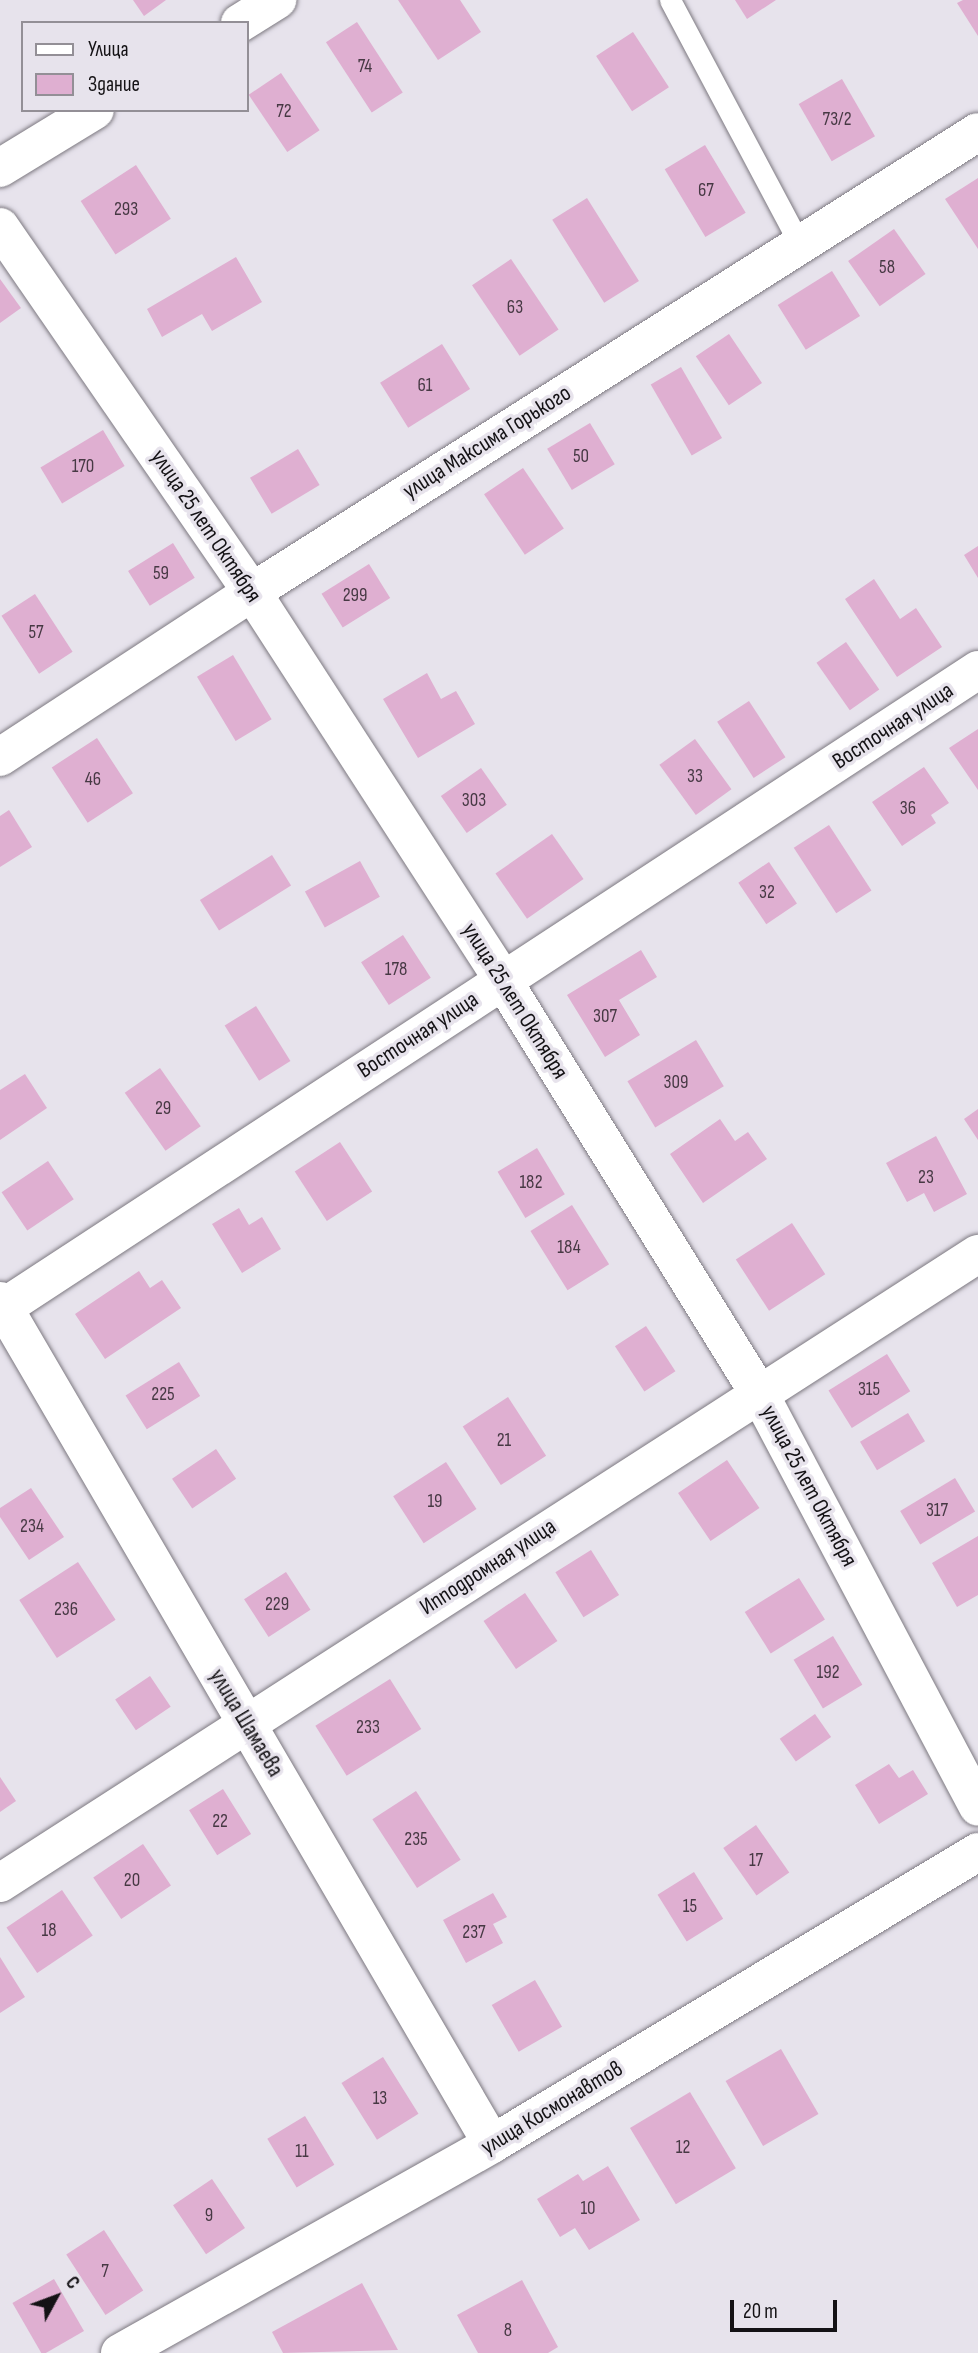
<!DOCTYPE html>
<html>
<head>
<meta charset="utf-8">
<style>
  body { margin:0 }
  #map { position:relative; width:978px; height:2353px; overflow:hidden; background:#e7e3ec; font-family:"Sofia Sans Condensed",sans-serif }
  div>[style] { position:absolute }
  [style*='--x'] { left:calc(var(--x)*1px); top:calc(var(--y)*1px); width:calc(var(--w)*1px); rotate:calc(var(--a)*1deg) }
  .building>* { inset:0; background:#dfafd1; transform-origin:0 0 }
  .roads { filter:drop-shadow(0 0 2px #7d7981) drop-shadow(0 0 2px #7d7981) }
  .service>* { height:21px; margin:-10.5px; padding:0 10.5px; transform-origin:10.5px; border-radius:10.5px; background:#fff }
  .minor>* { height:38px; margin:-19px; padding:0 19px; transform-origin:19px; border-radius:19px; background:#fff }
  .tertiary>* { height:38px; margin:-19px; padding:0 19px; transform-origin:19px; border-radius:19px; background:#fff }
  span { translate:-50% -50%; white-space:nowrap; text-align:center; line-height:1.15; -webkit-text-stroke:7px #e7e3ec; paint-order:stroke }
  .number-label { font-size:19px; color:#473944 }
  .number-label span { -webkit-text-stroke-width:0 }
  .street-label { font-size:23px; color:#141215 }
  .legend { position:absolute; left:21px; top:21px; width:228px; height:91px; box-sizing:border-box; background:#e7e3ec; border:2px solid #938f96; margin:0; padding:9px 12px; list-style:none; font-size:21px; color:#141215 }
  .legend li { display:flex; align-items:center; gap:14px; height:35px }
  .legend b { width:35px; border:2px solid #938f96 }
  .north { position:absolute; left:21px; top:2262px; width:70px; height:70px; -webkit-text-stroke:5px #e7e3ec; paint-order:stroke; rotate:49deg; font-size:19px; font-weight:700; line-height:28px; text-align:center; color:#141215 }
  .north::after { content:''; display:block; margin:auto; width:24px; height:32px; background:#141215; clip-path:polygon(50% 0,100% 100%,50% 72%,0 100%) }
  .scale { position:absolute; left:730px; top:2300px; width:107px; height:32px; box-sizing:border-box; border:4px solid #141215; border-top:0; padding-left:9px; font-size:21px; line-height:24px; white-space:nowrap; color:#141215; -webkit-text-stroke:5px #e7e3ec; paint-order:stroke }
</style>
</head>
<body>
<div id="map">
  <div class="building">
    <i style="clip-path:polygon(133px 0,166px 0,144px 16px)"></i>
    <i style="clip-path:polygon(398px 0,460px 0,481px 32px,438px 60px)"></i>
    <i style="clip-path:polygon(735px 0,776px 0,747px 19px)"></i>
    <i style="clip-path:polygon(963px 0,978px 0,978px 36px,957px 3px)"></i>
    <i style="left:357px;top:22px;width:84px;height:37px;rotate:57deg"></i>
    <i style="left:633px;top:32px;width:66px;height:44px;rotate:57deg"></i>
    <i style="left:281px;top:73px;width:69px;height:39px;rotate:56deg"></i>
    <i style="left:842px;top:79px;width:66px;height:50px;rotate:60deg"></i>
    <i style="left:705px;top:145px;width:79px;height:47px;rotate:59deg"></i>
    <i style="left:136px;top:165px;width:64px;height:66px;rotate:57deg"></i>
    <i style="clip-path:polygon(978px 178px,978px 249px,945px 199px)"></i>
    <i style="left:587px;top:198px;width:98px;height:41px;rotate:58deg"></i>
    <i style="left:894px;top:229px;width:55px;height:56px;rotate:55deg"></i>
    <i style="clip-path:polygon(236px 257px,262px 302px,212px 331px,202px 314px,162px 337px,147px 309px)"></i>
    <i style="left:511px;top:259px;width:85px;height:47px;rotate:56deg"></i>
    <i style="left:832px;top:271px;width:53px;height:64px;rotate:58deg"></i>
    <i style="clip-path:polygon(0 279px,21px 308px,0 323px)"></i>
    <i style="left:729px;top:334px;width:59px;height:40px;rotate:56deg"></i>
    <i style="left:442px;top:344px;width:53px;height:73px;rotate:58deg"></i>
    <i style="left:681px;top:367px;width:82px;height:35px;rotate:60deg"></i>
    <i style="left:590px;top:423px;width:48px;height:50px;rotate:59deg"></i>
    <i style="left:103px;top:430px;width:42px;height:73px;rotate:59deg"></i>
    <i style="left:298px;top:449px;width:42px;height:56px;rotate:59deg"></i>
    <i style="left:523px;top:468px;width:73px;height:47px;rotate:56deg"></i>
    <i style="left:173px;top:543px;width:41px;height:53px;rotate:58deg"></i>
    <i style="clip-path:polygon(978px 546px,978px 578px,964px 555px)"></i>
    <i style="left:369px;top:564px;width:40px;height:56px;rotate:58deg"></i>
    <i style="clip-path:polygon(874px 579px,900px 619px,916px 608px,942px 647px,897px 677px,845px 599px)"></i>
    <i style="left:35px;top:594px;width:69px;height:40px;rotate:57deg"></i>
    <i style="left:846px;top:642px;width:58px;height:36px;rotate:55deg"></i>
    <i style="left:233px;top:655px;width:75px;height:42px;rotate:59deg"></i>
    <i style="clip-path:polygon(427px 673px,441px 699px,456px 691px,475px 724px,418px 758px,383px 699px)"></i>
    <i style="left:749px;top:701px;width:67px;height:38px;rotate:57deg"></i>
    <i style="clip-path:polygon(978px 729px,978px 790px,949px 748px)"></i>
    <i style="left:97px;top:738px;width:66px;height:54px;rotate:57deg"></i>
    <i style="left:695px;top:739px;width:62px;height:44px;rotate:54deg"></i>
    <i style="clip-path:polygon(924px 767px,949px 803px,931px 815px,936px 823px,902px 846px,872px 802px)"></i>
    <i style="left:481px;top:768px;width:45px;height:49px;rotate:55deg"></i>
    <i style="clip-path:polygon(9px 810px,32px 847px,0 867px,0 816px)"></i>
    <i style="left:829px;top:825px;width:78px;height:42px;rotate:57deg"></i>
    <i style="left:552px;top:834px;width:55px;height:69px;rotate:55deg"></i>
    <i style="left:272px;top:855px;width:36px;height:85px;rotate:58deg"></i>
    <i style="left:360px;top:861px;width:41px;height:63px;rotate:61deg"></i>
    <i style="left:769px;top:862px;width:50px;height:37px;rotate:56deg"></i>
    <i style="left:403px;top:935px;width:51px;height:50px;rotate:57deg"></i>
    <i style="clip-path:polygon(641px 950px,657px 977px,619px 1000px,640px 1035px,605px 1057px,567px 995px)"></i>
    <i style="left:256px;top:1006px;width:65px;height:37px;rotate:58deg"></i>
    <i style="left:696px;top:1040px;width:54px;height:80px;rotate:59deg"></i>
    <i style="left:160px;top:1068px;width:71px;height:43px;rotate:55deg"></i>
    <i style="clip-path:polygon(25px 1074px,47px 1108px,0 1140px,0 1090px)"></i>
    <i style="clip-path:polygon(978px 1109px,978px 1140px,964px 1119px)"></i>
    <i style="clip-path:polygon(720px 1119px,735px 1141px,748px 1132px,767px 1159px,703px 1203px,670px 1154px)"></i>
    <i style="clip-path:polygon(936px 1136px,967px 1194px,934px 1212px,924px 1193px,907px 1202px,886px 1163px)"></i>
    <i style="left:340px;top:1142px;width:59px;height:54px;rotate:57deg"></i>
    <i style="left:537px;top:1148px;width:54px;height:46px;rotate:59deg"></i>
    <i style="left:48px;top:1161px;width:46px;height:56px;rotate:56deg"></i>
    <i style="left:572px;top:1205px;width:70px;height:49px;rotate:58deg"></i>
    <i style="clip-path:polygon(239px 1208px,249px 1225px,262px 1217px,281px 1249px,242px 1273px,212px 1224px)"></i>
    <i style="left:792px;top:1223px;width:61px;height:67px;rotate:57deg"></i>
    <i style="clip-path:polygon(139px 1271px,150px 1288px,162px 1280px,181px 1308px,105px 1359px,75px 1314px)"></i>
    <i style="left:646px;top:1326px;width:54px;height:37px;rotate:57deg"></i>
    <i style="left:887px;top:1354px;width:44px;height:69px;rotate:58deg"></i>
    <i style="left:179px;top:1362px;width:40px;height:63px;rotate:58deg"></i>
    <i style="left:508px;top:1397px;width:70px;height:54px;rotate:57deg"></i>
    <i style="left:908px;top:1413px;width:33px;height:56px;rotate:59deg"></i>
    <i style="left:216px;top:1449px;width:36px;height:53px;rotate:56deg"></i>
    <i style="left:727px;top:1460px;width:58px;height:59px;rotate:56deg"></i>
    <i style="left:446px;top:1462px;width:56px;height:63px;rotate:57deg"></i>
    <i style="left:955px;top:1478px;width:39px;height:64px;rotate:59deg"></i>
    <i style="clip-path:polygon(31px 1488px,64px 1537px,29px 1560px,0 1517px,0 1508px)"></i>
    <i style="clip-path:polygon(978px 1536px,978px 1595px,957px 1607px,932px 1563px)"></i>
    <i style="left:591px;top:1550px;width:53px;height:42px;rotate:58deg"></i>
    <i style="left:78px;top:1562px;width:69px;height:70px;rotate:57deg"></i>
    <i style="left:286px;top:1572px;width:45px;height:50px;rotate:57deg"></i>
    <i style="left:799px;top:1578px;width:49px;height:64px;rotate:58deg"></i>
    <i style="left:525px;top:1593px;width:58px;height:50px;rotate:56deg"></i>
    <i style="left:833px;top:1636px;width:57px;height:46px;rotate:59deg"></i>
    <i style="left:150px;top:1676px;width:37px;height:42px;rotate:56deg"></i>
    <i style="left:390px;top:1679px;width:59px;height:88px;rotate:58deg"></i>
    <i style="left:815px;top:1714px;width:28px;height:43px;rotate:55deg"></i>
    <i style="clip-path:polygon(889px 1764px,899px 1778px,913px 1770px,928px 1794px,879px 1824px,855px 1785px)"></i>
    <i style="clip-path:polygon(0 1777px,16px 1801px,0 1812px)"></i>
    <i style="left:223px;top:1789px;width:53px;height:40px;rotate:58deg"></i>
    <i style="left:416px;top:1791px;width:82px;height:52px;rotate:57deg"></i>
    <i style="left:756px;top:1825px;width:58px;height:40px;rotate:55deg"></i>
    <i style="left:143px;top:1844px;width:50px;height:60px;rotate:56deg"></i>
    <i style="left:694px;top:1872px;width:55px;height:43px;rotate:58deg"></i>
    <i style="left:62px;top:1890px;width:55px;height:67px;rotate:56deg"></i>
    <i style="clip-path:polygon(493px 1893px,507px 1917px,493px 1924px,503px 1943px,466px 1963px,443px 1920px)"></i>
    <i style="clip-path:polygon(0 1957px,25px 1997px,0 2013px)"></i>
    <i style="left:535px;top:1980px;width:54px;height:50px;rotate:60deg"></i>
    <i style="left:781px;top:2049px;width:75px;height:64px;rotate:60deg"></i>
    <i style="left:383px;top:2057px;width:67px;height:49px;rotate:58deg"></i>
    <i style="left:690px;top:2092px;width:89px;height:70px;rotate:59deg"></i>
    <i style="left:305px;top:2116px;width:57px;height:44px;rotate:59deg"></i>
    <i style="clip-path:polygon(608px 2166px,640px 2220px,589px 2250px,575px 2228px,560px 2237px,537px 2199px,578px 2174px,583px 2181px)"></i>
    <i style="left:212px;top:2179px;width:59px;height:47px;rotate:56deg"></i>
    <i style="left:104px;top:2230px;width:72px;height:45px;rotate:57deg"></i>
    <i style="left:54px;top:2279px;width:60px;height:48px;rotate:60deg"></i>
    <i style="clip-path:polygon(522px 2280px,558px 2347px,548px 2353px,478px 2353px,457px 2315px)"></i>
    <i style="clip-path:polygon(362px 2283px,398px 2350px,283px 2353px,272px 2332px)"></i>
  </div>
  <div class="roads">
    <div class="service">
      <i style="--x:670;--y:0;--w:276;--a:62"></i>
    </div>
    <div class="minor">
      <i style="--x:0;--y:227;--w:444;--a:55.4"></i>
      <i style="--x:252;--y:592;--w:461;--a:57.1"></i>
      <i style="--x:502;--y:979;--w:487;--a:58.2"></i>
      <i style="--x:759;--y:1393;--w:468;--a:62.1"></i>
      <i style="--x:0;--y:757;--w:301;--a:-33.2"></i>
      <i style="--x:252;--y:592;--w:859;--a:-32.36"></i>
      <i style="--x:0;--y:1301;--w:976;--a:59.73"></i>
      <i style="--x:0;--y:1310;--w:1169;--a:-33.2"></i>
      <i style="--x:0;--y:1883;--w:1163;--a:-32.75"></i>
      <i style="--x:120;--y:2353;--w:427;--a:-29.3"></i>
      <i style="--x:492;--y:2144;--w:567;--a:-31"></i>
    </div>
    <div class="tertiary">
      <i style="--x:240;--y:23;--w:44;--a:-31.9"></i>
      <i style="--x:0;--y:168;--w:111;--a:-31.4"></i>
    </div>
  </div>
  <div class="number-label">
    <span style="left:365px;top:67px">74</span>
    <span style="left:284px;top:112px">72</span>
    <span style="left:837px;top:120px">73/2</span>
    <span style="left:706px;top:191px">67</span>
    <span style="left:126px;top:210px">293</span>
    <span style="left:887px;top:268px">58</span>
    <span style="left:515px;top:308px">63</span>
    <span style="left:425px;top:386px">61</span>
    <span style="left:581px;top:457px">50</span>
    <span style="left:83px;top:467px">170</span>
    <span style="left:161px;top:574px">59</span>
    <span style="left:355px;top:596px">299</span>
    <span style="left:36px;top:633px">57</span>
    <span style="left:695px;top:777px">33</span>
    <span style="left:93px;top:780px">46</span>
    <span style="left:474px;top:801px">303</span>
    <span style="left:908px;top:809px">36</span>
    <span style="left:767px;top:893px">32</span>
    <span style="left:396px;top:970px">178</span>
    <span style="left:605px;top:1017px">307</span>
    <span style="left:676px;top:1083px">309</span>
    <span style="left:163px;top:1109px">29</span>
    <span style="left:926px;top:1178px">23</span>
    <span style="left:531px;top:1183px">182</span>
    <span style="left:569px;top:1248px">184</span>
    <span style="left:869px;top:1390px">315</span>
    <span style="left:163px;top:1395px">225</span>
    <span style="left:504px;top:1441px">21</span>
    <span style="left:435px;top:1502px">19</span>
    <span style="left:937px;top:1511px">317</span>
    <span style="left:32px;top:1527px">234</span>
    <span style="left:277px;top:1605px">229</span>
    <span style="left:66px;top:1610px">236</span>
    <span style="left:828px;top:1673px">192</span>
    <span style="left:368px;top:1728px">233</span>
    <span style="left:220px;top:1822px">22</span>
    <span style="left:416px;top:1840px">235</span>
    <span style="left:756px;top:1861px">17</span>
    <span style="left:132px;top:1881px">20</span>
    <span style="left:690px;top:1907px">15</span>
    <span style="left:49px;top:1931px">18</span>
    <span style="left:474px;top:1933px">237</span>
    <span style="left:380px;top:2099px">13</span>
    <span style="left:683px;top:2148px">12</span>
    <span style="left:302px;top:2152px">11</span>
    <span style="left:588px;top:2209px">10</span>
    <span style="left:209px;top:2216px">9</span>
    <span style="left:105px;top:2272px">7</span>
    <span style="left:508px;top:2331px">8</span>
  </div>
  <div class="street-label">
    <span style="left:487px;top:442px;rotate:-32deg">улица Максима Горького</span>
    <span style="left:206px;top:526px;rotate:56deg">улица 25 лет Октября</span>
    <span style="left:893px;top:726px;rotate:-33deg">Восточная улица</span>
    <span style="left:515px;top:1001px;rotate:58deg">улица 25 лет Октября</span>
    <span style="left:418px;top:1035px;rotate:-33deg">Восточная улица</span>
    <span style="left:809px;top:1486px;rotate:62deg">улица 25 лет Октября</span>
    <span style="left:488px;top:1567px;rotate:-33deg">Ипподромная улица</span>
    <span style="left:246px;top:1723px;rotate:59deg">улица Шамаева</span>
    <span style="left:552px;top:2108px;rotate:-31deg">улица Космонавтов</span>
  </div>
  <ul class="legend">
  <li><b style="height:9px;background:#fff"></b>Улица</li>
  <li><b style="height:19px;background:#dfafd1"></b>Здание</li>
  </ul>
  <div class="north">С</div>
  <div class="scale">20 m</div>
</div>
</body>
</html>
